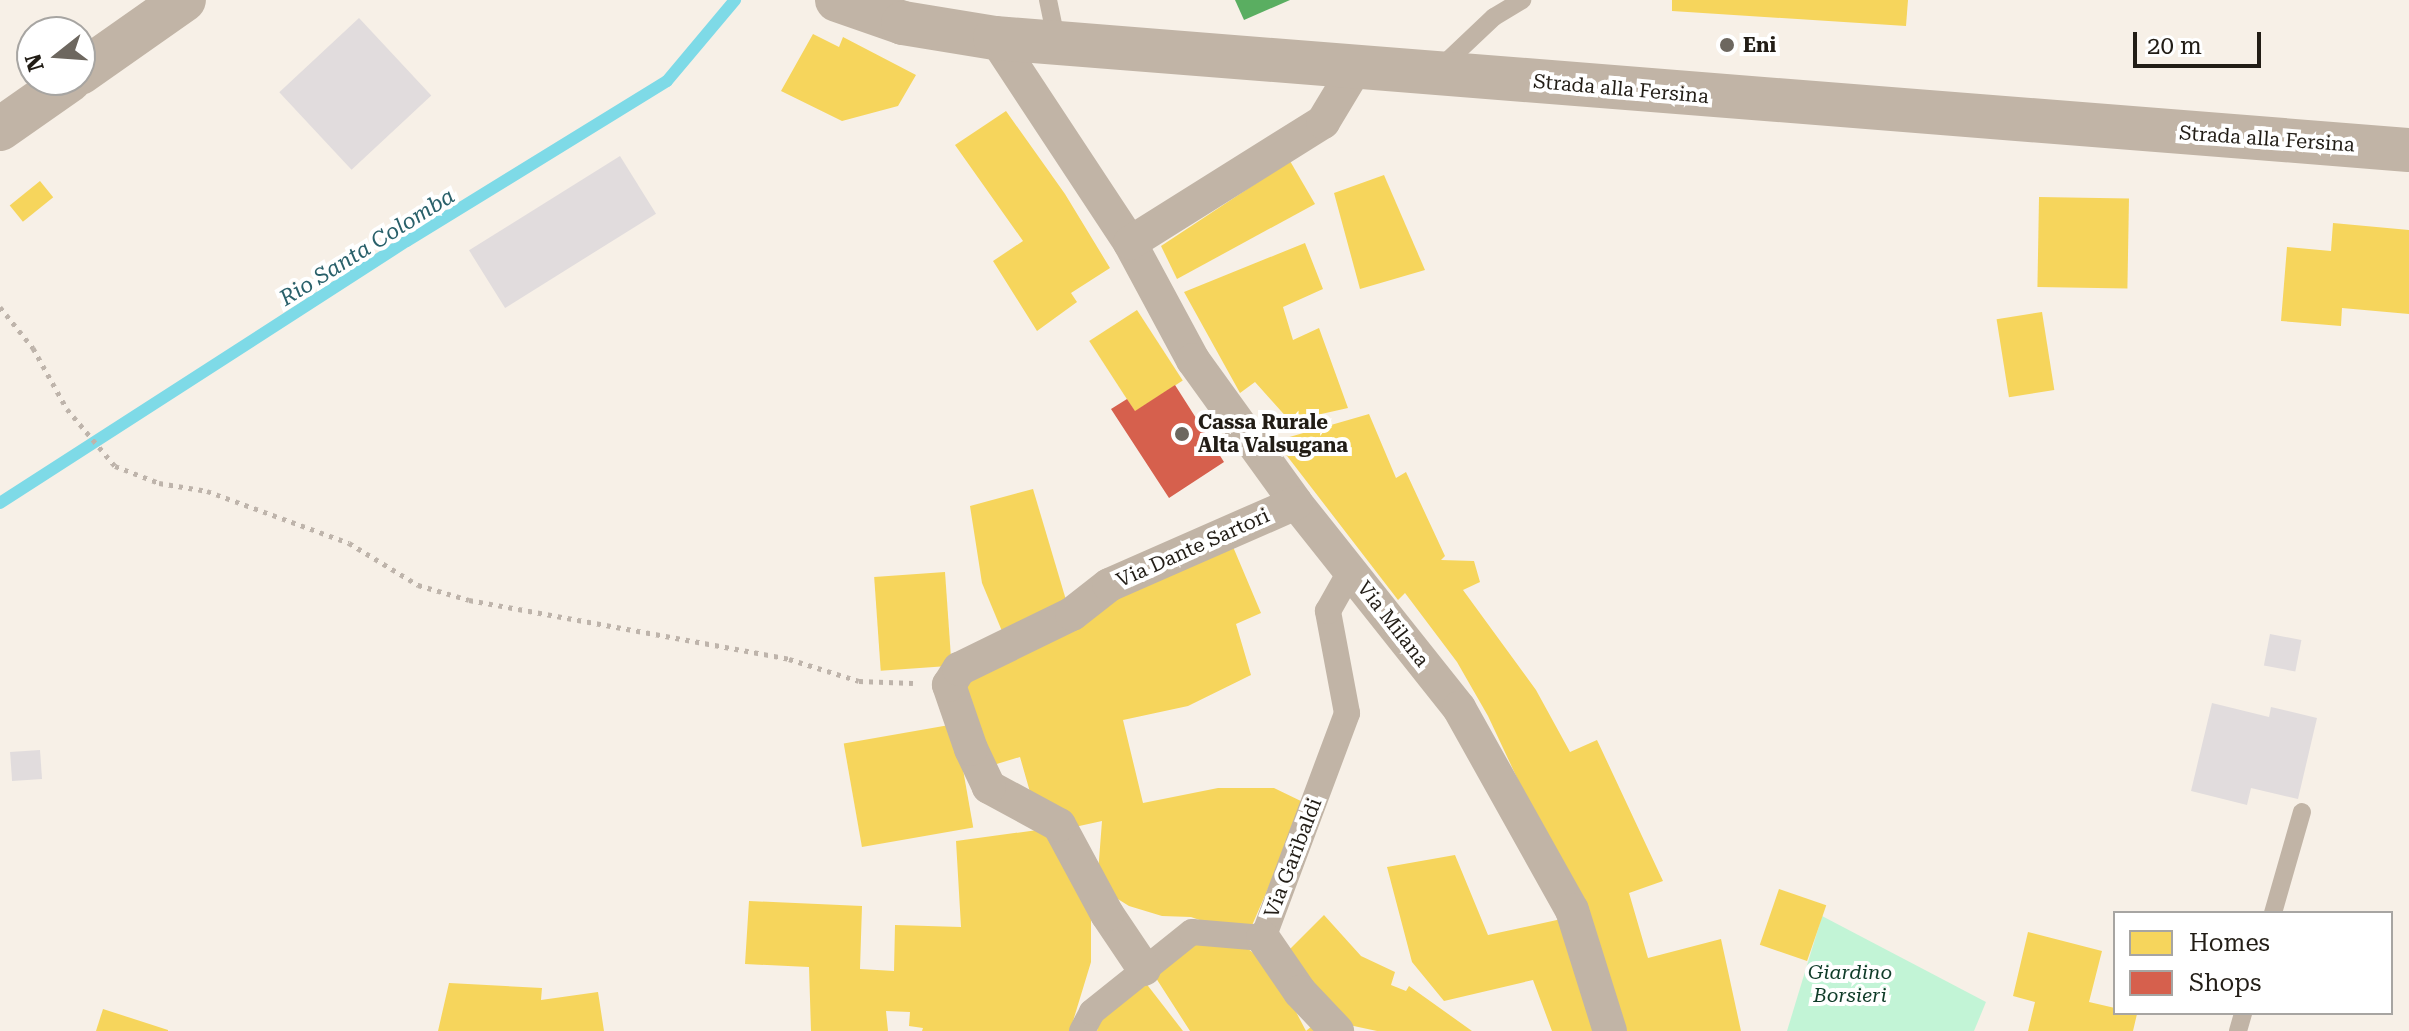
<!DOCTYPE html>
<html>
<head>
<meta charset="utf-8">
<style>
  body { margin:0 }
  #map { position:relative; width:2409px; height:1031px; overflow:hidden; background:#f7f0e7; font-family:"Roboto Serif",serif }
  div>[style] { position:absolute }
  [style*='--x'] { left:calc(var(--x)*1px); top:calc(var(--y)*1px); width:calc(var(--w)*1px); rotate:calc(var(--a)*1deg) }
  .green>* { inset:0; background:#c2f4d6 }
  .homes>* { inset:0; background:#f6d55c; transform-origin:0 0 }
  .shops>* { inset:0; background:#d6604d }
  .public>* { inset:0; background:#5aae61 }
  .stream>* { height:12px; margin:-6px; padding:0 6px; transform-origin:6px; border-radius:6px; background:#7edae7 }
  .building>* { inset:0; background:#e1dcdd; transform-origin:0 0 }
  .path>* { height:5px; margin-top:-2.5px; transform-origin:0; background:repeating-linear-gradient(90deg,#beb4ab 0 4px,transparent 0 10px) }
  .service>* { height:18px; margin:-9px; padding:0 9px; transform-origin:9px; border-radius:9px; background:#c1b4a6 }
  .pedestrian>* { height:26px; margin:-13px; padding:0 13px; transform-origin:13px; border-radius:13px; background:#c1b4a6 }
  .minor>* { height:34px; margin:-17px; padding:0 17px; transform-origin:17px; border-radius:17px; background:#c1b4a6 }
  .tertiary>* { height:44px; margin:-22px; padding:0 22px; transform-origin:22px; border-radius:22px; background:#c1b4a6 }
  .dots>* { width:22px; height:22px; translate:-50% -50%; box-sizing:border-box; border:4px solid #fff; border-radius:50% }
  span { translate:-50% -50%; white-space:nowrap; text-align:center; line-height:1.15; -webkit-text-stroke:8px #fff; paint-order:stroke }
  .poi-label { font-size:20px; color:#221d16; font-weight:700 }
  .left { translate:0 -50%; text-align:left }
  .street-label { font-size:20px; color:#221d16 }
  .park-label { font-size:20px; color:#103c29; font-style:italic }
  .water-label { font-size:22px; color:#29606a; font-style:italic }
  .legend { position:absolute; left:2113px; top:911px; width:280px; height:104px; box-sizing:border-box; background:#fff; border:2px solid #a7a5a2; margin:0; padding:10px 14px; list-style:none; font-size:24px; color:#221d16 }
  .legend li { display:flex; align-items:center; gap:16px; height:40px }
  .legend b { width:40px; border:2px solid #a7a5a2 }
  .north { position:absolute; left:16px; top:16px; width:80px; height:80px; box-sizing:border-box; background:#fff; border:2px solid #a7a5a2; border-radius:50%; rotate:253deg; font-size:22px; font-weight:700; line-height:32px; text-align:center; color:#221d16 }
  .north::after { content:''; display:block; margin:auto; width:28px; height:36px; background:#6d675f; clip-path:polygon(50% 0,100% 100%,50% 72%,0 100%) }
  .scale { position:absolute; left:2133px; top:32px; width:128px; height:36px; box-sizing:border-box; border:4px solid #221d16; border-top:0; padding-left:10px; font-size:24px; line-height:28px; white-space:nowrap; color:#221d16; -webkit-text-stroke:6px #fff; paint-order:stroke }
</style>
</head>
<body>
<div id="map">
  <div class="green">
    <i style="clip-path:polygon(1822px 916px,1986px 1002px,1974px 1031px,1787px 1031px)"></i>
  </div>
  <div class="homes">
    <i style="clip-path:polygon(1672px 0,1908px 0,1906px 26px,1672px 11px)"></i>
    <i style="clip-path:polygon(813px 34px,839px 47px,843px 37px,916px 75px,898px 106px,842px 121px,781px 91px)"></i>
    <i style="clip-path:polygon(1006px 111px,1065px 194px,1110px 268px,1071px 293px,1077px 302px,1037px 331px,993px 261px,1023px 241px,955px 145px)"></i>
    <i style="clip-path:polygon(1290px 161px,1315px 204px,1177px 279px,1161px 246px)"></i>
    <i style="clip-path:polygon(1384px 175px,1425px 270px,1360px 289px,1334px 193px)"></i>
    <i style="left:40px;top:181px;width:21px;height:39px;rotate:51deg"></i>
    <i style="left:2039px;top:197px;width:90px;height:90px;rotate:1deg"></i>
    <i style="clip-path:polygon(2333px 223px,2409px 230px,2409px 314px,2342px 308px,2341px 326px,2281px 321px,2287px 247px,2331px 251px)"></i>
    <i style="clip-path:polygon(1305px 243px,1323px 289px,1283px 307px,1293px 340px,1319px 328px,1348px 408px,1290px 421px,1255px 382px,1240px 393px,1184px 292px)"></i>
    <i style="left:1137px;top:310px;width:84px;height:57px;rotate:57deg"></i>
    <i style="left:2042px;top:312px;width:79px;height:46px;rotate:81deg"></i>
    <i style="clip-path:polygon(1369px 414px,1396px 478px,1406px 472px,1445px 556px,1441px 560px,1474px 561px,1480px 582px,1463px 590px,1536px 690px,1570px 752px,1597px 740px,1663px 881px,1629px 893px,1648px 958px,1721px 939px,1741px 1031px,1618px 1031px,1579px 910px,1488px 716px,1457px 662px,1405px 593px,1398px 600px,1284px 452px,1286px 438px)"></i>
    <i style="clip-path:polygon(1033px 489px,1069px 610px,1004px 636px,982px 583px,970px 506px)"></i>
    <i style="clip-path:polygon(1231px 542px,1261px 613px,1236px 624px,1251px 675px,1188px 706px,1123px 720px,1143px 803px,1218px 788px,1274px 788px,1305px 803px,1250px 930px,1217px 926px,1191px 917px,1162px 916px,1129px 906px,1097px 886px,1102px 821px,1061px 830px,1032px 799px,1020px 757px,990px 766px,960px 684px,1130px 587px)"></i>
    <i style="left:945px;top:572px;width:94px;height:71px;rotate:86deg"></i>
    <i style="left:955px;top:724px;width:105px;height:113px;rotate:80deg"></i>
    <i style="clip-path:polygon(1052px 828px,1091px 902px,1091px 962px,1070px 1031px,922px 1031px,923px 1028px,909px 1026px,910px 1012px,886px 1011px,888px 1031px,811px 1031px,809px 967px,745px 964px,749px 901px,862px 906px,860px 969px,894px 971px,895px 925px,961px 927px,956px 841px)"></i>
    <i style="clip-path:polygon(1455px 855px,1488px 935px,1566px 918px,1599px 1031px,1552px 1031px,1533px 980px,1444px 1001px,1412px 962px,1387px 867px)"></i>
    <i style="left:1779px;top:889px;width:50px;height:59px;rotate:19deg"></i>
    <i style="clip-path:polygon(1324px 915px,1361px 956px,1395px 972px,1391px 985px,1406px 991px,1409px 986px,1472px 1031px,1377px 1031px,1335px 1022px,1281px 958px)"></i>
    <i style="clip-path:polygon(2028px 932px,2102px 951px,2089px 1002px,2115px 1008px,2115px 1013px,2137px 1014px,2133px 1031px,2028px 1031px,2035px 1002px,2013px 996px)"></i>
    <i style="clip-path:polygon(1202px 939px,1239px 942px,1273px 968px,1306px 1031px,1319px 1020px,1326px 1031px,1190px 1031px,1154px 975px)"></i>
    <i style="clip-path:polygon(1145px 982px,1183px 1031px,1097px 1031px,1100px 1019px)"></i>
    <i style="clip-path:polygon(449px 983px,542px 988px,541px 1000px,598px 992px,604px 1031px,438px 1031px)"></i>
    <i style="clip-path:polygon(103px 1009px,168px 1030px,168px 1031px,96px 1031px)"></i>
  </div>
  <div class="shops">
    <i style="clip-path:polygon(1175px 385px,1224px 462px,1169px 498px,1111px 409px,1127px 399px,1135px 411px)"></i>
  </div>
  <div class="public">
    <i style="clip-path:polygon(1235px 0,1290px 0,1244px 20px)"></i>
  </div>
  <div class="stream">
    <i style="--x:0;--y:503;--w:484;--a:-32.8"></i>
    <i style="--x:407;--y:241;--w:305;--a:-31.6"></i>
    <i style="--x:667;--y:81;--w:106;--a:-50"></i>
  </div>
  <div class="building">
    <i style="left:359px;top:18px;width:106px;height:109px;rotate:47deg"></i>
    <i style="left:620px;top:156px;width:68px;height:178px;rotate:58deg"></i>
    <i style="left:2270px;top:634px;width:32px;height:32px;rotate:11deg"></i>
    <i style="clip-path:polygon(2212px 703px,2269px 717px,2271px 707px,2317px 718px,2298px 799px,2251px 788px,2247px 805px,2191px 791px)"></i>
    <i style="left:40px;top:750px;width:29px;height:30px;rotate:86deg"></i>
  </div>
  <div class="path">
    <i style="--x:0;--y:307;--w:53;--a:51.2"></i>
    <i style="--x:33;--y:348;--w:70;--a:60.9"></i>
    <i style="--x:67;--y:409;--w:75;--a:49.9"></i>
    <i style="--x:115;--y:466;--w:47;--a:21.1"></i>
    <i style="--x:159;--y:483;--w:49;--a:9.5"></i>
    <i style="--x:207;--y:491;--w:151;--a:20.1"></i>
    <i style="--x:349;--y:543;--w:81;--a:31.3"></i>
    <i style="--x:418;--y:585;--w:53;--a:16.4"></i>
    <i style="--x:469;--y:600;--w:325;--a:10.4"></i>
    <i style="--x:789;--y:659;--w:73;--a:17.4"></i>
    <i style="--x:859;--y:681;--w:54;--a:2.1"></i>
  </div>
  <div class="service">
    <i style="--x:1048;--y:0;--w:44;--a:78.2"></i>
    <i style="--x:1440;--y:68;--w:74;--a:-43.4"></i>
    <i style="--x:1494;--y:17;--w:33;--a:-31"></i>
    <i style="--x:2273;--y:913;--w:105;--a:-74"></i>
    <i style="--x:2238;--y:1031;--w:19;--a:-74"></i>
  </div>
  <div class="pedestrian">
    <i style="--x:1082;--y:1031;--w:21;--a:-62"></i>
    <i style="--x:1092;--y:1012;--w:128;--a:-38.7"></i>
    <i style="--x:1192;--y:932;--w:71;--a:4.8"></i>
    <i style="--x:1263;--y:938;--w:240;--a:-69.5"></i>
    <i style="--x:1347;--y:713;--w:104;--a:-100.6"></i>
    <i style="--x:1328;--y:611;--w:47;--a:-60.7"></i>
  </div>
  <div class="minor">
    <i style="--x:995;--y:38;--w:245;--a:56.6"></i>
    <i style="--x:1130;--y:243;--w:133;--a:61.7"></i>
    <i style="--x:1193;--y:360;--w:176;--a:54.2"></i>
    <i style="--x:1296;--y:503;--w:262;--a:51.5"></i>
    <i style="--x:1459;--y:708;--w:231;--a:60.8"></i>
    <i style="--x:1572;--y:910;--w:127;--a:72.6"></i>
    <i style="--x:1130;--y:243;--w:228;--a:-32.1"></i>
    <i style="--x:1323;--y:122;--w:64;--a:-59"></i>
    <i style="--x:1263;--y:938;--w:65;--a:55.6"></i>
    <i style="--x:1300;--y:992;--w:54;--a:46.5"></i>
    <i style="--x:1144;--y:969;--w:66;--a:-123.9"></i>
    <i style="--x:1107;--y:914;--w:101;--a:-118.3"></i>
    <i style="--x:1059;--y:825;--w:80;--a:-151.5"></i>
    <i style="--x:989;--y:787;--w:42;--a:-115.3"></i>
    <i style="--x:971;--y:749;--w:68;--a:-109"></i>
    <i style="--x:949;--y:685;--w:19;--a:-58"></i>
    <i style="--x:959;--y:669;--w:126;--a:-26"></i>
    <i style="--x:1072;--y:614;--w:47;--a:-38.1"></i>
    <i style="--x:1109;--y:585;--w:204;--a:-23.7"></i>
  </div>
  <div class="tertiary">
    <i style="--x:837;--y:0;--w:70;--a:19.2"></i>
    <i style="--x:903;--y:23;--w:93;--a:9.3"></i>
    <i style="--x:995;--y:38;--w:1418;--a:4.53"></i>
    <i style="--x:80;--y:73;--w:127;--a:-35.1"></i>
    <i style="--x:0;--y:129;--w:85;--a:-35"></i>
  </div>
  <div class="dots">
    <i style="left:1727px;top:45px;background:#6d675f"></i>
    <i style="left:1182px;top:434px;background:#6d675f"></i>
  </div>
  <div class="poi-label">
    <span class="left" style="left:1743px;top:45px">Eni</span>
    <span class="left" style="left:1198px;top:434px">Cassa Rurale<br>Alta Valsugana</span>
  </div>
  <div class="street-label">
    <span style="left:1621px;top:89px;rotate:5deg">Strada alla Fersina</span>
    <span style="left:2267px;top:139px;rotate:4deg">Strada alla Fersina</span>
    <span style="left:1193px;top:548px;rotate:-24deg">Via Dante Sartori</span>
    <span style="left:1393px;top:624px;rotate:52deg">Via Milana</span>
    <span style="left:1293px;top:858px;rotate:-69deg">Via Garibaldi</span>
  </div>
  <div class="park-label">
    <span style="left:1850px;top:984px">Giardino<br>Borsieri</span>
  </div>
  <div class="water-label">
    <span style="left:367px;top:247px;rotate:-32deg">Rio Santa Colomba</span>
  </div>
  <ul class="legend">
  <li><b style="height:22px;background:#f6d55c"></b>Homes</li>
  <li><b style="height:22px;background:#d6604d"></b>Shops</li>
  </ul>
  <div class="north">N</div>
  <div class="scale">20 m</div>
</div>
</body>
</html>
